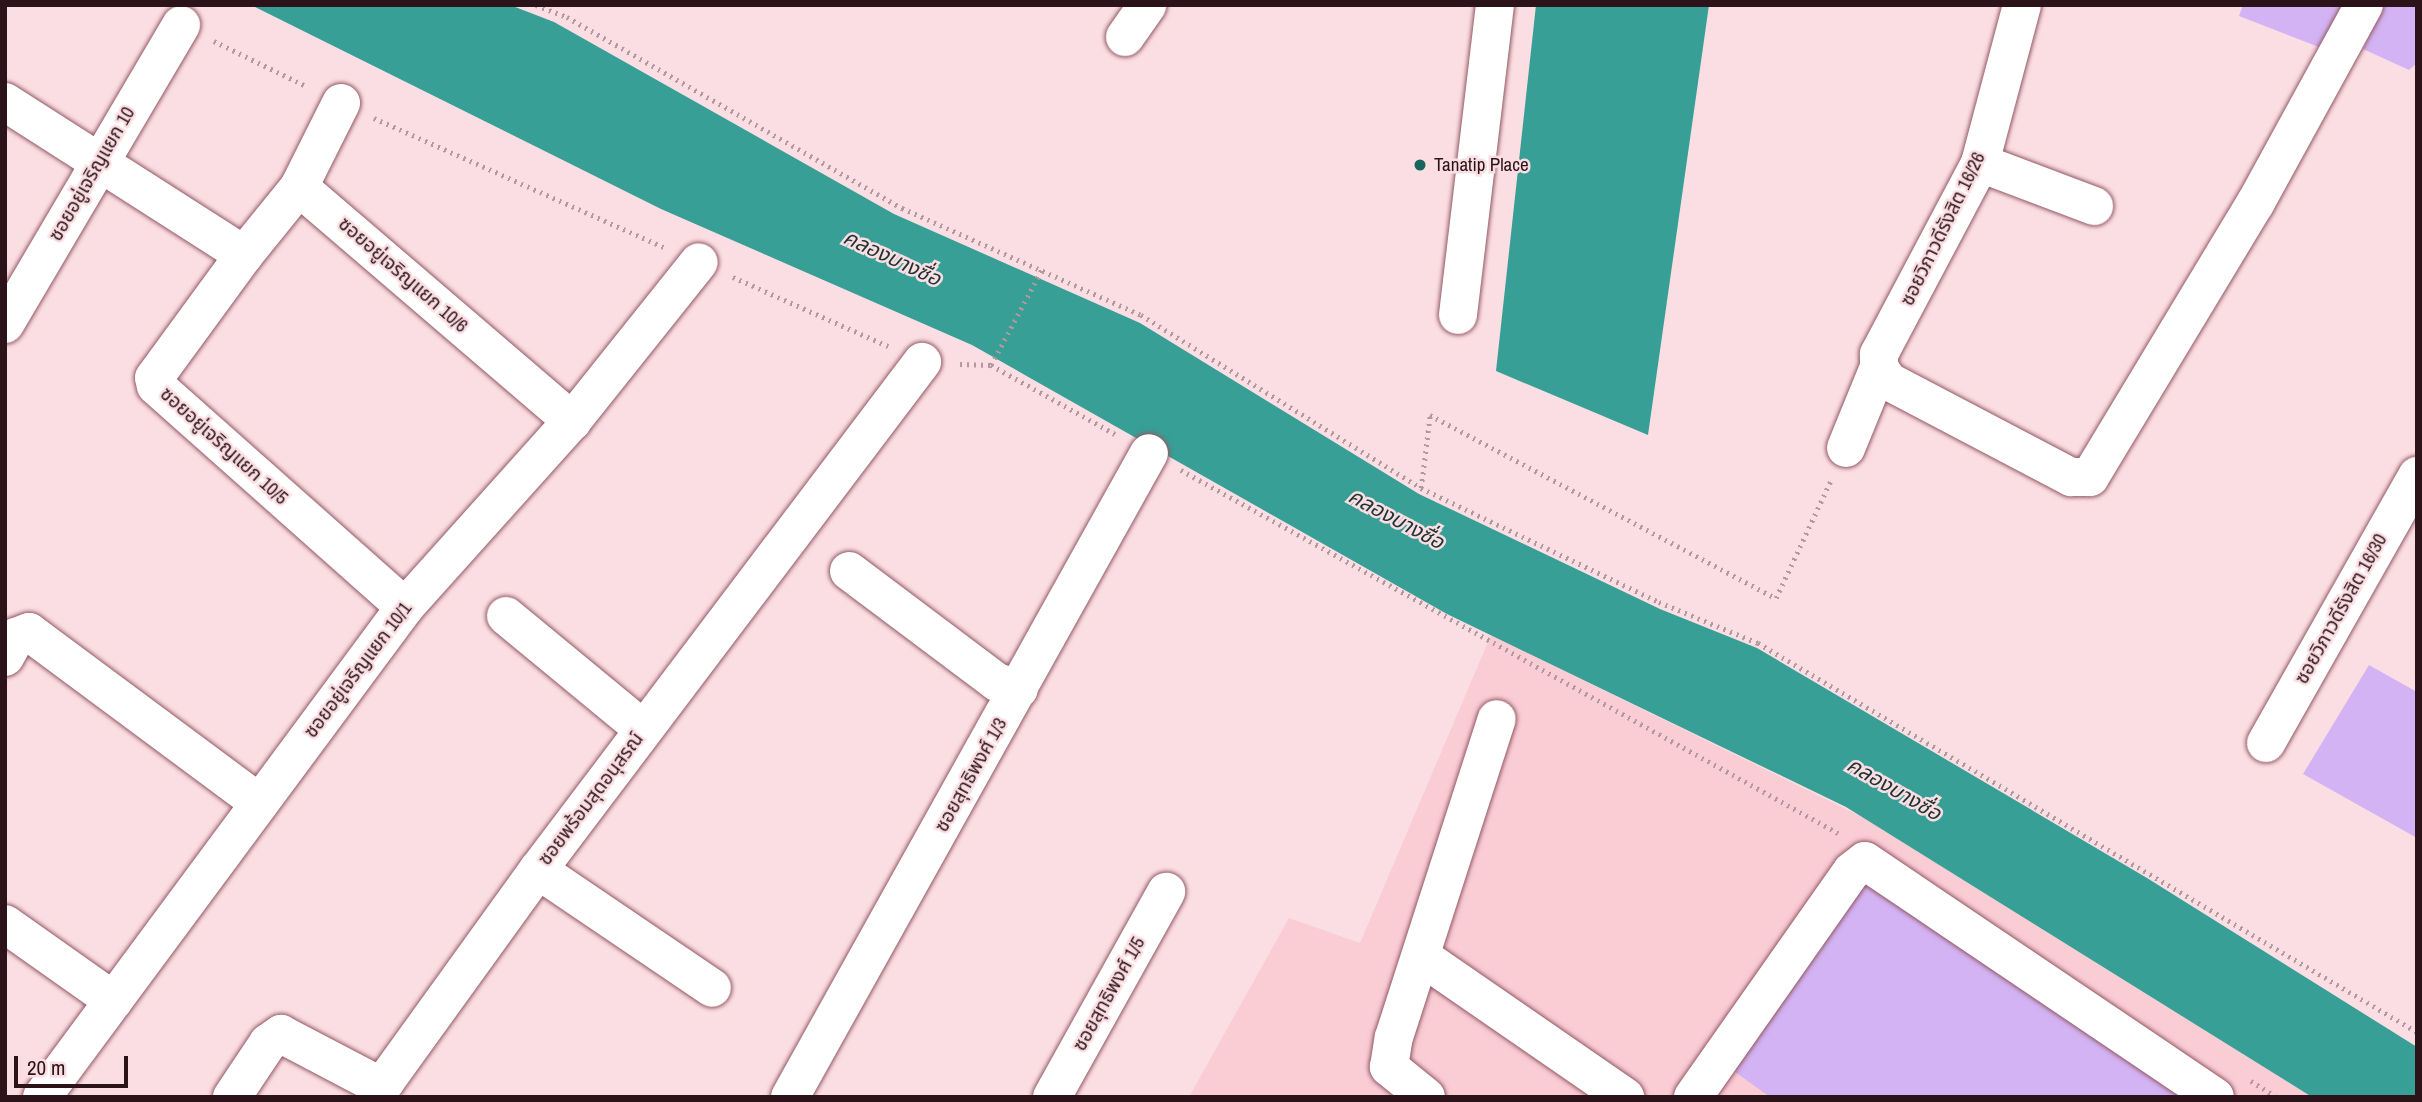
<!DOCTYPE html>
<html>
<head>
<meta charset="utf-8">
<style>
  body { margin:0 }
  #map { position:relative; width:2422px; height:1102px; overflow:hidden; background:#fbdee3; font-family:"Archivo Narrow","Noto Sans Thai",sans-serif }
  div>[style] { position:absolute }
  [style*='--x'] { left:calc(var(--x)*1px); top:calc(var(--y)*1px); width:calc(var(--w)*1px); rotate:calc(var(--a)*1deg) }
  .built>* { inset:0; background:#faccd4 }
  .water>* { inset:0; background:#379f96 }
  .building>* { inset:0; background:#d3b3f4 }
  .path>* { height:4.5px; margin-top:-2.25px; transform-origin:0; background:repeating-linear-gradient(90deg,#b3989d 0 2px,transparent 0 7px) }
  .roads { filter:drop-shadow(0 0 2px #935864) drop-shadow(0 0 2px #935864) }
  .minor>* { height:38px; margin:-19px; padding:0 19px; transform-origin:19px; border-radius:19px; background:#fff }
  .dots>* { width:19px; height:19px; translate:-50% -50%; box-sizing:border-box; border:4px solid #fbdee3; border-radius:50% }
  span { translate:-50% -50%; white-space:nowrap; text-align:center; line-height:1.15; -webkit-text-stroke:5px #fbdee3; paint-order:stroke }
  .poi-label { font-size:19px; color:#2b1319 }
  .left { translate:0 -50%; text-align:left }
  .street-label { font-size:19px; color:#2b1319 }
  .water-label { font-size:21px; color:#1d3532; font-style:italic }
  .frame { position:absolute; inset:0; border:7px solid #2b1319; pointer-events:none }
  .scale { position:absolute; left:14px; top:1056px; width:114px; height:32px; box-sizing:border-box; border:4px solid #2b1319; border-top:0; padding-left:9px; font-size:21px; line-height:24px; white-space:nowrap; color:#2b1319; -webkit-text-stroke:5px #fbdee3; paint-order:stroke }
</style>
</head>
<body>
<div id="map">
  <div class="built">
    <i style="clip-path:polygon(1491px 635px,1862px 817px,2312px 1097px,1189px 1097px,1289px 918px,1360px 943px)"></i>
  </div>
  <div class="water">
    <i style="clip-path:polygon(251px 5px,510px 5px,554px 22px,894px 214px,1140px 323px,1419px 494px,1660px 609px,1757px 648px,2147px 878px,2417px 1047px,2417px 1097px,2312px 1097px,1846px 807px,1447px 614px,972px 345px,661px 209px)"></i>
    <i style="clip-path:polygon(1536px 5px,1709px 5px,1648px 435px,1496px 371px)"></i>
  </div>
  <div class="building">
    <i style="clip-path:polygon(2243px 5px,2346px 5px,2329px 51px,2239px 16px)"></i>
    <i style="clip-path:polygon(2382px 5px,2417px 5px,2417px 63px,2409px 70px,2363px 49px)"></i>
    <i style="clip-path:polygon(2369px 665px,2417px 692px,2417px 838px,2303px 774px)"></i>
    <i style="clip-path:polygon(1860px 871px,2179px 1097px,1770px 1097px,1724px 1064px)"></i>
  </div>
  <div class="path">
    <i style="--x:536;--y:5;--w:33;--a:21"></i>
    <i style="--x:567;--y:17;--w:386;--a:29.7"></i>
    <i style="--x:902;--y:208;--w:262;--a:24.1"></i>
    <i style="--x:1141;--y:315;--w:329;--a:31.7"></i>
    <i style="--x:1421;--y:488;--w:264;--a:25.6"></i>
    <i style="--x:1659;--y:602;--w:107;--a:22.5"></i>
    <i style="--x:1758;--y:643;--w:765;--a:30.55"></i>
    <i style="--x:214;--y:41;--w:102;--a:26.1"></i>
    <i style="--x:374;--y:118;--w:317;--a:24"></i>
    <i style="--x:733;--y:277;--w:170;--a:24"></i>
    <i style="--x:960;--y:364;--w:31;--a:2"></i>
    <i style="--x:991;--y:365;--w:142;--a:29.1"></i>
    <i style="--x:991;--y:365;--w:109;--a:-62"></i>
    <i style="--x:1181;--y:470;--w:751;--a:28.92"></i>
    <i style="--x:1421;--y:488;--w:74;--a:-83"></i>
    <i style="--x:1430;--y:415;--w:391;--a:27.9"></i>
    <i style="--x:1776;--y:598;--w:130;--a:-65"></i>
    <i style="--x:2251;--y:1081;--w:31;--a:32"></i>
  </div>
  <div class="roads">
    <div class="minor">
      <i style="--x:1125;--y:37;--w:39;--a:-55"></i>
      <i style="--x:5;--y:102;--w:284;--a:32.6"></i>
      <i style="--x:244;--y:255;--w:152;--a:126.2"></i>
      <i style="--x:154;--y:378;--w:8;--a:76"></i>
      <i style="--x:156;--y:386;--w:333;--a:41.6"></i>
      <i style="--x:1980;--y:163;--w:122;--a:20.7"></i>
      <i style="--x:299;--y:187;--w:94;--a:-63.4"></i>
      <i style="--x:244;--y:255;--w:87;--a:-51"></i>
      <i style="--x:299;--y:187;--w:360;--a:40.6"></i>
      <i style="--x:1458;--y:315;--w:312;--a:-83.2"></i>
      <i style="--x:5;--y:324;--w:347;--a:-59.5"></i>
      <i style="--x:1879;--y:367;--w:17;--a:57"></i>
      <i style="--x:1888;--y:381;--w:207;--a:27.7"></i>
      <i style="--x:2071;--y:477;--w:19;--a:0"></i>
      <i style="--x:2090;--y:477;--w:319;--a:-58.9"></i>
      <i style="--x:2255;--y:204;--w:227;--a:-61.3"></i>
      <i style="--x:1846;--y:448;--w:87;--a:-67.8"></i>
      <i style="--x:1879;--y:367;--w:13;--a:-90"></i>
      <i style="--x:1879;--y:354;--w:216;--a:-62.1"></i>
      <i style="--x:1980;--y:163;--w:163;--a:-75.1"></i>
      <i style="--x:849;--y:571;--w:185;--a:36.9"></i>
      <i style="--x:997;--y:682;--w:23;--a:18"></i>
      <i style="--x:506;--y:616;--w:178;--a:39.5"></i>
      <i style="--x:5;--y:657;--w:23;--a:-61"></i>
      <i style="--x:16;--y:637;--w:14;--a:-21"></i>
      <i style="--x:29;--y:632;--w:287;--a:36.6"></i>
      <i style="--x:2266;--y:743;--w:307;--a:-60.5"></i>
      <i style="--x:538;--y:870;--w:210;--a:34.1"></i>
      <i style="--x:5;--y:924;--w:133;--a:35.2"></i>
      <i style="--x:1422;--y:957;--w:247;--a:34.6"></i>
      <i style="--x:42;--y:1097;--w:610;--a:-53.47"></i>
      <i style="--x:405;--y:607;--w:250;--a:-48.1"></i>
      <i style="--x:572;--y:421;--w:203;--a:-51.4"></i>
      <i style="--x:232;--y:1097;--w:65;--a:-56.3"></i>
      <i style="--x:268;--y:1043;--w:16;--a:-35"></i>
      <i style="--x:281;--y:1034;--w:110;--a:27.7"></i>
      <i style="--x:378;--y:1085;--w:8;--a:-23"></i>
      <i style="--x:385;--y:1082;--w:261;--a:-54.2"></i>
      <i style="--x:538;--y:870;--w:637;--a:-52.91"></i>
      <i style="--x:790;--y:1097;--w:737;--a:-60.86"></i>
      <i style="--x:1052;--y:1097;--w:235;--a:-60.9"></i>
      <i style="--x:1426;--y:1097;--w:48;--a:-141"></i>
      <i style="--x:1389;--y:1067;--w:30;--a:-81"></i>
      <i style="--x:1394;--y:1037;--w:334;--a:-72.1"></i>
      <i style="--x:1693;--y:1097;--w:276;--a:-54.9"></i>
      <i style="--x:1852;--y:871;--w:16;--a:-38"></i>
      <i style="--x:1865;--y:861;--w:422;--a:34"></i>
    </div>
  </div>
  <div class="dots">
    <i style="left:1420px;top:165px;background:#18645e"></i>
  </div>
  <div class="poi-label">
    <span class="left" style="left:1434px;top:165px">Tanatip Place</span>
  </div>
  <div class="street-label">
    <span style="left:92px;top:174px;rotate:-60deg">ซอยอยู่เจริญแยก 10</span>
    <span style="left:1943px;top:229px;rotate:-64deg">ซอยวิภาวดีรังสิต 16/26</span>
    <span style="left:403px;top:275px;rotate:41deg">ซอยอยู่เจริญแยก 10/6</span>
    <span style="left:224px;top:446px;rotate:42deg">ซอยอยู่เจริญแยก 10/5</span>
    <span style="left:2341px;top:609px;rotate:-61deg">ซอยวิภาวดีรังสิต 16/30</span>
    <span style="left:358px;top:670px;rotate:-53deg">ซอยอยู่เจริญแยก 10/1</span>
    <span style="left:971px;top:775px;rotate:-61deg">ซอยสุทธิพงศ์ 1/3</span>
    <span style="left:591px;top:799px;rotate:-53deg">ซอยพร้อมสุดอนุสรณ์</span>
    <span style="left:1109px;top:994px;rotate:-61deg">ซอยสุทธิพงศ์ 1/5</span>
  </div>
  <div class="water-label">
    <span style="left:892px;top:258px;rotate:25deg">คลองบางซื่อ</span>
    <span style="left:1396px;top:519px;rotate:28deg">คลองบางซื่อ</span>
    <span style="left:1894px;top:789px;rotate:30deg">คลองบางซื่อ</span>
  </div>
  <div class="frame"></div>
  <div class="scale">20 m</div>
</div>
</body>
</html>
